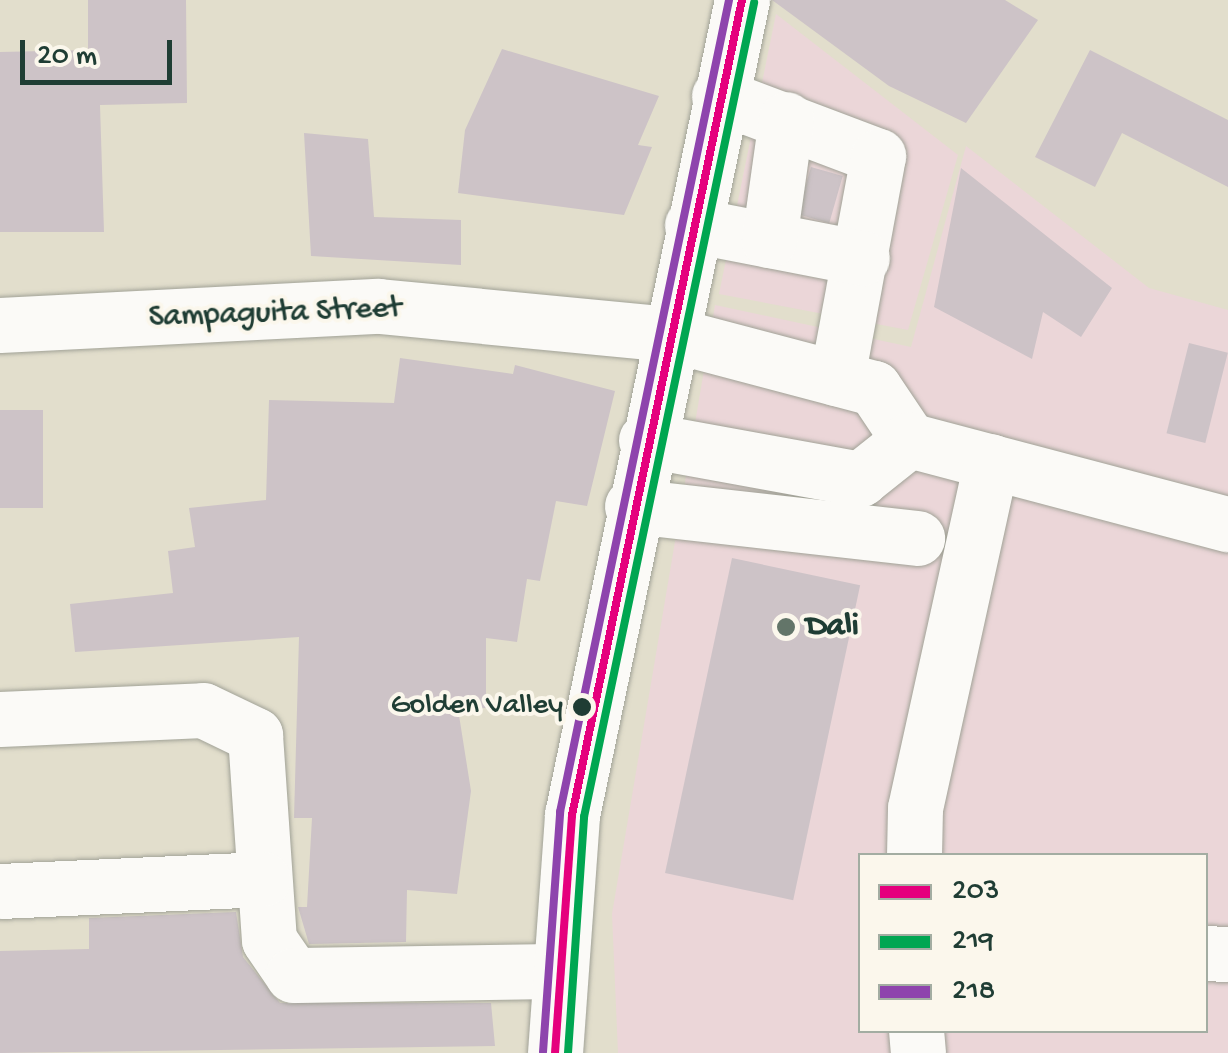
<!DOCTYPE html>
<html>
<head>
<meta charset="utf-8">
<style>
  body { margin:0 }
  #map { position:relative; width:1228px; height:1053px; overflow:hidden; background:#e2decc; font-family:"Gochi Hand",sans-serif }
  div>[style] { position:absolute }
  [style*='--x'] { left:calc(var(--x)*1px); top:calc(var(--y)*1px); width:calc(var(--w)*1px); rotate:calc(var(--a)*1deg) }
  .built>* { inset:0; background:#ebd6d8 }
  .building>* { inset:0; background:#cdc3c7; transform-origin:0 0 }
  .roads { filter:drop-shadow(0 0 2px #a1a297) drop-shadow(0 0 2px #a1a297) }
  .minor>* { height:55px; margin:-27.5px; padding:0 27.5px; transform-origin:27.5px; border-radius:27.5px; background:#fbfaf7 }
  .major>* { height:55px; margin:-27.5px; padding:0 27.5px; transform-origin:27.5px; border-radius:27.5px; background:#fbfaf7 }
  .bus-1>* { height:8px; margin:-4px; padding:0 4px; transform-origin:4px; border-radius:4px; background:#e5007d }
  .bus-2>* { height:8px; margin:-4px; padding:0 4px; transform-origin:4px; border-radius:4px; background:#00a651 }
  .bus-3>* { height:8px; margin:-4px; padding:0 4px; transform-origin:4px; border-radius:4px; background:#8e44ad }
  .dots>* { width:28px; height:28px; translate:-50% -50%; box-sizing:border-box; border:5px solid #fbf7ec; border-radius:50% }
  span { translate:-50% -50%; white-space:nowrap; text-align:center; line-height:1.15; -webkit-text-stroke:8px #fbf7ec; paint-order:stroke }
  .bus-label { font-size:30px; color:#1f3d34 }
  .right { translate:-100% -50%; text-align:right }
  .street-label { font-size:32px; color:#1f3d34 }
  .poi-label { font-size:32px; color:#1f3d34; font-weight:700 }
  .left { translate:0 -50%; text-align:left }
  .legend { position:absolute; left:858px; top:853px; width:350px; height:180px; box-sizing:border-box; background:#fbf7ec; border:2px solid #a3ada2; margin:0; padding:12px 18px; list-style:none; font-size:30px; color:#1f3d34 }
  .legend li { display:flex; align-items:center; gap:20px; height:50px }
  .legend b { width:50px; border:2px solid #a3ada2 }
  .scale { position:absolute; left:20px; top:40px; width:152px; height:45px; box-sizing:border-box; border:5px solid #1f3d34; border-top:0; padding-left:12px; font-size:30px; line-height:35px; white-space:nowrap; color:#1f3d34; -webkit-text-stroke:8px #fbf7ec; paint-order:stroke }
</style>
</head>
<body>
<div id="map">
  <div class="built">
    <i style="clip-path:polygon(776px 14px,958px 155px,908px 330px,719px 294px)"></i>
    <i style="clip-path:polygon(evenodd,966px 146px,1149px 288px,1228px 310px,1228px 1053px,618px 1053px,612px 914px,715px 305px,911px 347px,966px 146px,860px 856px,1206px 856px,1206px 1030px,860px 1030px,860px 856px)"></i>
  </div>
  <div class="building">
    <i style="clip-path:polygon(88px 0,186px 0,187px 103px,100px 105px,104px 232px,0 232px,0 52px,88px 50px)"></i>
    <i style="clip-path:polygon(772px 0,1005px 0,1038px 20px,966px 123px,889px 86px)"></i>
    <i style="clip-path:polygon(502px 49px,659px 96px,638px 145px,652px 147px,624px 215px,458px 193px,465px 130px)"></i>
    <i style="clip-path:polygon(1090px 50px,1228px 120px,1228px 187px,1122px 133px,1095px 187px,1035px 157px)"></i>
    <i style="clip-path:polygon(304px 133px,368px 139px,374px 217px,461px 220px,461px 265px,311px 256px)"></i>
    <i style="left:811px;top:167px;width:33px;height:49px;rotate:16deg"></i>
    <i style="clip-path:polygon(961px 168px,1112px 288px,1081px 337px,1043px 312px,1032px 359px,934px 307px)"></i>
    <i style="left:1189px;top:343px;width:40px;height:93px;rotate:14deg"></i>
    <i style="clip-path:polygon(400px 358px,513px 374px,515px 365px,615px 391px,587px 506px,556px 501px,540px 581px,527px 579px,517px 642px,486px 638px,486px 708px,458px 709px,471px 791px,457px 894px,407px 890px,406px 942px,309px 944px,298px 907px,307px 907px,312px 818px,294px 818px,299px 637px,75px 652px,70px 604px,173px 593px,168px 551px,195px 547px,189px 508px,266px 500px,269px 400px,394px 403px)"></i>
    <i style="left:0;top:410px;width:43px;height:98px"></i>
    <i style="left:732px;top:558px;width:131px;height:322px;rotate:12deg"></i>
    <i style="clip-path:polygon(236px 912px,243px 957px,280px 1003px,491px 1003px,495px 1046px,0 1053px,0 951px,89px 949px,89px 918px)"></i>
  </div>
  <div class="roads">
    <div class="minor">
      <i style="--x:719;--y:96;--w:170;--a:20.7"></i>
      <i style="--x:878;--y:156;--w:226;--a:100.5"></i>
      <i style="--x:692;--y:225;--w:173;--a:11"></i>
      <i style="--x:769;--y:240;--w:122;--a:-82"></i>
      <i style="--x:0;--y:325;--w:379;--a:-2.9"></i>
      <i style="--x:379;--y:306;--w:291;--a:5.5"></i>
      <i style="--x:669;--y:334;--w:212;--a:14.8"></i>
      <i style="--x:874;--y:388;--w:63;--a:56.1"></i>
      <i style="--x:909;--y:440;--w:330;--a:14.8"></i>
      <i style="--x:646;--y:440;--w:218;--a:10.3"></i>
      <i style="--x:860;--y:479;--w:63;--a:-38.5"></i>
      <i style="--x:632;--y:506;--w:287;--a:6.4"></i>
      <i style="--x:0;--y:719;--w:203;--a:-2.5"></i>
      <i style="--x:203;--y:710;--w:58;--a:25.7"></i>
      <i style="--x:255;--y:735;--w:205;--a:86.1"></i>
      <i style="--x:269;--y:940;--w:42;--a:55.6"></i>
      <i style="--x:293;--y:975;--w:264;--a:-0.9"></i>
      <i style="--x:914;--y:856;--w:48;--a:-88.8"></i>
      <i style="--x:915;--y:808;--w:355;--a:-77.6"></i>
      <i style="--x:0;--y:891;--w:263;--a:-2.6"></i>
      <i style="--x:1206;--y:953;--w:22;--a:3"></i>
      <i style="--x:916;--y:1030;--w:23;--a:85"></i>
    </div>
    <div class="major">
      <i style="--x:555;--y:1053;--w:239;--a:-85.9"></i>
      <i style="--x:572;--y:815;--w:833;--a:-78.22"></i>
    </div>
  </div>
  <div class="bus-1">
    <i style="--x:555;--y:1053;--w:239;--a:-85.9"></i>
    <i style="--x:572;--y:815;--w:833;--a:-78.22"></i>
  </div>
  <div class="bus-2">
    <i style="--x:568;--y:1053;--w:237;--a:-86.1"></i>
    <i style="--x:584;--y:817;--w:832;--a:-78.2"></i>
  </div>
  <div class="bus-3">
    <i style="--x:543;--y:1052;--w:241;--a:-85.9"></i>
    <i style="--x:560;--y:812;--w:829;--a:-78.24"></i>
  </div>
  <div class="dots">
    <i style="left:786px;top:627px;background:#637569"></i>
    <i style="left:582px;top:707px;background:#1f3d34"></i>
  </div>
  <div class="bus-label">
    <span class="right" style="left:563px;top:707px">Golden Valley</span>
  </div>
  <div class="street-label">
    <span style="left:275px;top:314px;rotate:-2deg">Sampaguita Street</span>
  </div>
  <div class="poi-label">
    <span class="left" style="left:806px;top:627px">Dali</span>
  </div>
  <ul class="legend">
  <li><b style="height:12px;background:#e5007d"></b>203</li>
  <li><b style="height:12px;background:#00a651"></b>219</li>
  <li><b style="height:12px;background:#8e44ad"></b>218</li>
  </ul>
  <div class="scale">20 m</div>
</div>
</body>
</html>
